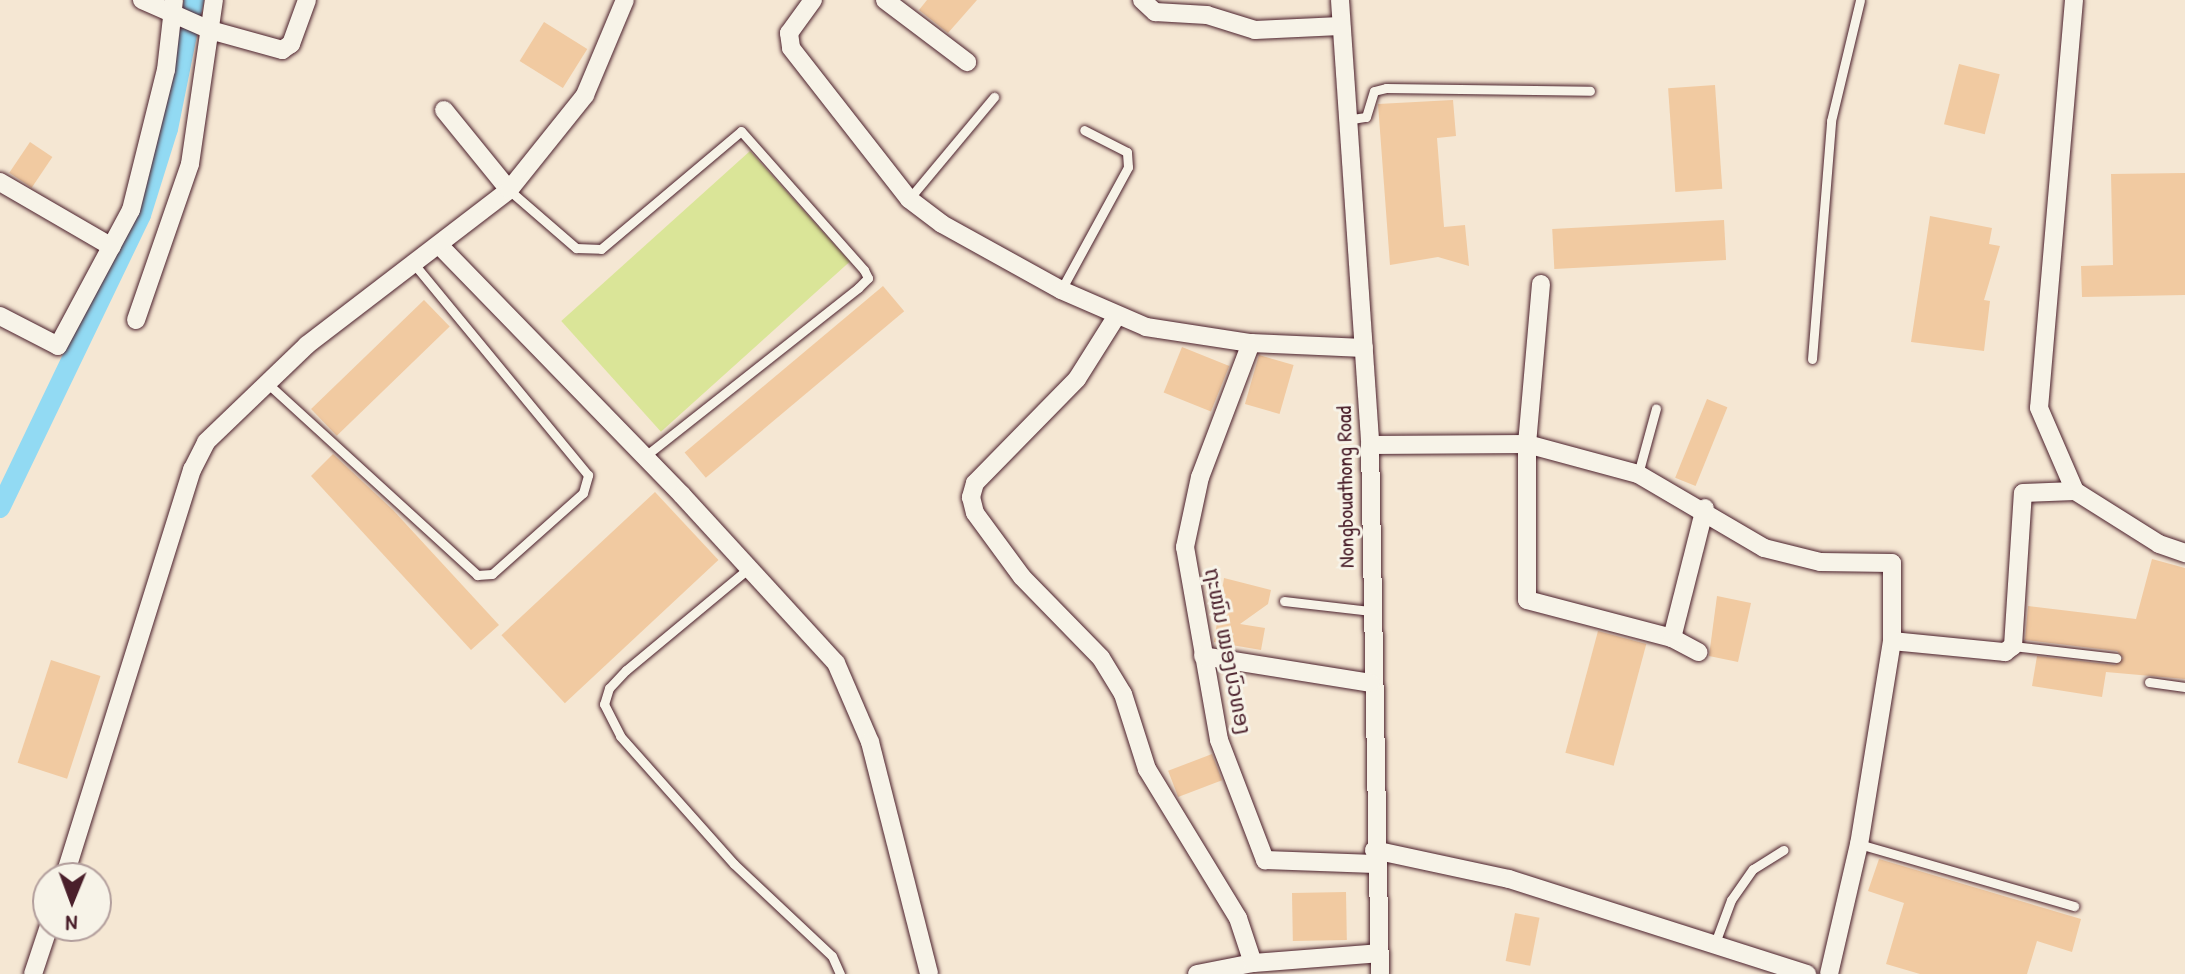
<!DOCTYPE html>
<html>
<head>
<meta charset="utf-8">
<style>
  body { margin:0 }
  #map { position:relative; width:2185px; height:974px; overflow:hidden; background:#f5e7d3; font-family:"Patrick Hand","Noto Sans Lao",sans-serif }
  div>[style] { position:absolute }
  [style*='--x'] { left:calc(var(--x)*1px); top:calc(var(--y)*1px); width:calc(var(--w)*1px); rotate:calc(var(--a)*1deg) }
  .green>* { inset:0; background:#dae598; transform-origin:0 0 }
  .canal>* { height:20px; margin:-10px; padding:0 10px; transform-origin:10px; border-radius:10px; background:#92daf3 }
  .building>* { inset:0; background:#f1caa1; transform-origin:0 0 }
  .roads { filter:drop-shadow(0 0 2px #4a1f2b) drop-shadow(0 0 2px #4a1f2b) }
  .lane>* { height:9px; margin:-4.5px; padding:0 4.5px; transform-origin:4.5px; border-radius:4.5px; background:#f7f3e8 }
  .street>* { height:18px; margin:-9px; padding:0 9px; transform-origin:9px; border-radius:9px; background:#f7f3e8 }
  span { translate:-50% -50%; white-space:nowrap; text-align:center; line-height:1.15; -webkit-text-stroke:6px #f7f3e8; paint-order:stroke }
  .street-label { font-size:22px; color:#4a1f2b }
  .north { position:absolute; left:32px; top:862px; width:80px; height:80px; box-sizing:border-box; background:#f7f3e8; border:2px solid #b29e9c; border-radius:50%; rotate:181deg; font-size:22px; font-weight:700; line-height:32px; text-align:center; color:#4a1f2b }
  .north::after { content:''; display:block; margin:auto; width:28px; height:36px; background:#4a1f2b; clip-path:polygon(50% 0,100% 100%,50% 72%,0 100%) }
</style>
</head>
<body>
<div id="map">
  <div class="green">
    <i style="left:750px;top:151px;width:149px;height:254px;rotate:48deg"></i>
  </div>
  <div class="canal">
    <i style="--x:0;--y:508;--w:325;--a:-64.3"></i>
    <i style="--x:141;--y:215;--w:90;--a:-72.6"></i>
    <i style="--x:168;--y:129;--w:132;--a:-78.6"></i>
  </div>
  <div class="building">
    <i style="clip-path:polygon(927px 0,977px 0,948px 33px,919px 10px)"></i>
    <i style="left:544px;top:22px;width:51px;height:46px;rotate:32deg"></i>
    <i style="left:1959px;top:64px;width:42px;height:62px;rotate:14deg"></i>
    <i style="left:1715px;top:85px;width:104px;height:47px;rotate:86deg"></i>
    <i style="clip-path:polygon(1453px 100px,1456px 136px,1437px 138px,1444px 227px,1465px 225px,1469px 266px,1438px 257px,1390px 265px,1378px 104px)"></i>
    <i style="left:30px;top:142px;width:27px;height:37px;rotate:34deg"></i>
    <i style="clip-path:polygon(2185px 173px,2185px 295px,2082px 297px,2081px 266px,2113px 265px,2111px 174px)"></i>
    <i style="clip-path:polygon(1930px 216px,1992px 228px,1989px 244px,2000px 246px,1984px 300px,1990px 301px,1984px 351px,1911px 342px)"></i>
    <i style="left:1724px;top:220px;width:40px;height:172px;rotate:87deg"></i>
    <i style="left:883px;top:286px;width:33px;height:259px;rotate:50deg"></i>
    <i style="left:424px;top:300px;width:37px;height:157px;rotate:46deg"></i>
    <i style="left:1182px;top:347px;width:51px;height:49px;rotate:22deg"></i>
    <i style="left:1259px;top:355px;width:36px;height:51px;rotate:16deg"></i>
    <i style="left:1707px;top:399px;width:22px;height:85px;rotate:22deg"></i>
    <i style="clip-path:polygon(333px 454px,393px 510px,499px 625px,471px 650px,311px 476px)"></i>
    <i style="left:655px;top:492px;width:93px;height:210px;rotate:47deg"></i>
    <i style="clip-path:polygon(2152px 559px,2185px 568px,2185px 679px,2106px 672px,2102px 697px,2032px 686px,2037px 656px,2115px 665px,2123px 658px,2117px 651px,2025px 640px,2028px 606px,2136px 619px)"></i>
    <i style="clip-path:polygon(1224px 578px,1271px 590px,1268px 604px,1240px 624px,1265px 628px,1261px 650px,1214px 642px)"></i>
    <i style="clip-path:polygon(1717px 596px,1751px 603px,1738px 662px,1709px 656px)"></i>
    <i style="left:1598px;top:631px;width:50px;height:126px;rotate:15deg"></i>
    <i style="left:51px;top:660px;width:52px;height:108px;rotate:18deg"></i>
    <i style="left:1212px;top:754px;width:28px;height:47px;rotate:69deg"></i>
    <i style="clip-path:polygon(1879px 859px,2081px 919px,2072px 952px,2037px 941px,2027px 974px,1920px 974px,1886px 964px,1904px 903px,1868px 891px)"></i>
    <i style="left:1346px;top:892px;width:48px;height:54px;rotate:89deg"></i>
    <i style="left:1515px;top:913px;width:25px;height:49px;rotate:11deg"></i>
  </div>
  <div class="roads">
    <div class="lane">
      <i style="--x:1346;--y:120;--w:20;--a:-9"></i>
      <i style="--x:1366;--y:117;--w:27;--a:-73"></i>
      <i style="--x:1374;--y:91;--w:12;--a:-14"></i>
      <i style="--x:1386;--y:88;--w:204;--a:0.8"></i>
      <i style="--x:509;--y:190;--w:89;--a:40.9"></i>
      <i style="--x:576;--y:248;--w:25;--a:2"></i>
      <i style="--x:601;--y:249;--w:183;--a:-40.1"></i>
      <i style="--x:741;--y:131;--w:186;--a:48.5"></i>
      <i style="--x:864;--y:270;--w:9;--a:63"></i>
      <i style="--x:868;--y:278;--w:14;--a:135"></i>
      <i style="--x:858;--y:288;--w:271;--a:141.7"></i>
      <i style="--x:909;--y:199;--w:133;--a:-50.2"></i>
      <i style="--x:1061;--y:290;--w:140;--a:-61.4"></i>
      <i style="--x:1128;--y:167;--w:15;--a:-94"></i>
      <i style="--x:1127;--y:152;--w:48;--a:-152.9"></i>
      <i style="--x:1812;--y:359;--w:239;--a:-85.4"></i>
      <i style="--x:1831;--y:121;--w:124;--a:-76.5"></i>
      <i style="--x:267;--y:383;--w:285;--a:42.4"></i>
      <i style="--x:477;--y:575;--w:15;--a:-4"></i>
      <i style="--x:492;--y:574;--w:122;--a:-41.7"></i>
      <i style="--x:583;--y:493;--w:19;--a:-74"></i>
      <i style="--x:588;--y:475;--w:273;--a:-129.5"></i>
      <i style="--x:1638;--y:474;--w:68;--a:-74.7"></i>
      <i style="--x:749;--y:568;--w:160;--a:140.3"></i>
      <i style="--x:626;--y:670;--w:25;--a:133"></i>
      <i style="--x:609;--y:688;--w:17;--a:107"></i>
      <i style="--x:604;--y:704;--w:36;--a:63"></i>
      <i style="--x:620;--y:736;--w:171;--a:48.3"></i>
      <i style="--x:734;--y:864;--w:134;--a:43.2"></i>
      <i style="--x:832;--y:956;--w:20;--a:66"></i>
      <i style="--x:1284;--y:601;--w:88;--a:6.6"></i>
      <i style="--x:2013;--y:646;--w:104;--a:6.6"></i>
      <i style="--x:2149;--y:682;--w:36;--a:8"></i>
      <i style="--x:1859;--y:844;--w:224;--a:16.1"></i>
      <i style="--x:1715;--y:943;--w:46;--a:-69.6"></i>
      <i style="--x:1731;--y:900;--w:38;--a:-55"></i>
      <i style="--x:1753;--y:869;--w:36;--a:-32"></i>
    </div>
    <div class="street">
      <i style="--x:142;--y:0;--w:74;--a:23.8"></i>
      <i style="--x:210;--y:30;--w:75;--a:15.5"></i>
      <i style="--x:282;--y:50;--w:11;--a:-34"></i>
      <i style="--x:291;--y:44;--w:47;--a:-70"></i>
      <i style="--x:813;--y:0;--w:41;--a:126"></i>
      <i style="--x:789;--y:33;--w:15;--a:82"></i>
      <i style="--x:791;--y:48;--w:192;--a:52"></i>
      <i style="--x:909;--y:199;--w:41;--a:37.1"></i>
      <i style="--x:942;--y:224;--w:136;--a:29"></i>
      <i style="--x:1061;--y:290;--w:93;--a:23.5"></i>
      <i style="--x:1146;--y:327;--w:106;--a:8.7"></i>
      <i style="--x:1251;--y:343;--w:113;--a:2.5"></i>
      <i style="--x:885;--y:0;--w:103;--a:37.1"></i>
      <i style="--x:1142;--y:0;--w:18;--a:43"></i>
      <i style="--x:1155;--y:12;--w:52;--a:3.3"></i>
      <i style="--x:1207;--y:15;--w:50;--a:17.4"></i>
      <i style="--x:1255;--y:30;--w:85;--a:-2.7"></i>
      <i style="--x:1340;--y:0;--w:446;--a:86.1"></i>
      <i style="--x:1370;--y:445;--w:529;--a:88.92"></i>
      <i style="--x:2074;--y:0;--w:409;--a:94.9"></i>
      <i style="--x:2039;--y:408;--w:90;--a:66.6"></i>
      <i style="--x:2075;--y:491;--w:99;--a:32.2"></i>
      <i style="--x:2159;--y:544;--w:28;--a:19"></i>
      <i style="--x:444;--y:110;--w:103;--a:50.9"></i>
      <i style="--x:0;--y:182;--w:129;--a:30.1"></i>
      <i style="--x:439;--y:245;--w:349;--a:45.8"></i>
      <i style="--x:682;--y:495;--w:228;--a:47.5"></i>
      <i style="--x:836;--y:663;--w:86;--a:66.7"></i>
      <i style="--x:870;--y:742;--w:239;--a:75.7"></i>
      <i style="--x:1541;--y:284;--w:161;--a:95"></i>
      <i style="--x:1527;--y:444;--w:156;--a:90"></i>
      <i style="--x:1527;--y:600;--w:150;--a:14.7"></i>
      <i style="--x:1672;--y:638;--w:30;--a:28"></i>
      <i style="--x:0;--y:316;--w:65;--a:27.3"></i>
      <i style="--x:58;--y:346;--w:154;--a:-61.8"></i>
      <i style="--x:131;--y:210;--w:144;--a:-76"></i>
      <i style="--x:166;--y:70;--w:70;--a:-83.5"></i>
      <i style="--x:1116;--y:317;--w:73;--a:122.2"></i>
      <i style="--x:1077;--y:379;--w:146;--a:134.4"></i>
      <i style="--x:975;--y:483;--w:15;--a:106"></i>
      <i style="--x:971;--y:497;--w:16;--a:76"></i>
      <i style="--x:975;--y:513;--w:79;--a:53.7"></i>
      <i style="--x:1022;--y:577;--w:113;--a:45.7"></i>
      <i style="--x:1101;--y:658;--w:42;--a:58.6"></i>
      <i style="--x:1123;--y:694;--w:79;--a:72.3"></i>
      <i style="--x:1147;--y:769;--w:175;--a:58.6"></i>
      <i style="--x:1238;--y:918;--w:47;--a:71.6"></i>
      <i style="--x:136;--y:320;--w:165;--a:-70.9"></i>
      <i style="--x:190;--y:164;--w:166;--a:-81.7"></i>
      <i style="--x:1251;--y:343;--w:143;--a:110.8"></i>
      <i style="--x:1200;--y:477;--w:72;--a:102.1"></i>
      <i style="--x:1185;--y:547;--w:196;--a:80"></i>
      <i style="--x:1219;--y:740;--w:129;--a:69"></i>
      <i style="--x:1265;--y:860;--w:110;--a:2.1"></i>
      <i style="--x:1370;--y:445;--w:157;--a:-0.4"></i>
      <i style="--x:1527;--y:444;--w:115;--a:15.1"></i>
      <i style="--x:1638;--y:474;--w:146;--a:30.4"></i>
      <i style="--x:1764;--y:548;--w:58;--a:14"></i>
      <i style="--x:1820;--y:562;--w:72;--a:0.8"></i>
      <i style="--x:1892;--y:563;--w:78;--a:90"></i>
      <i style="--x:1892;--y:641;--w:206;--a:99.2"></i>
      <i style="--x:1859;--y:844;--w:133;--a:103"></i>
      <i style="--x:1672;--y:638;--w:134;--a:-75.8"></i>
      <i style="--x:1892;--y:641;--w:114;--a:5.6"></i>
      <i style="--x:2005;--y:652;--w:10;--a:-37"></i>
      <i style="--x:2013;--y:646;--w:153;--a:-86.3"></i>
      <i style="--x:2023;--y:493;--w:52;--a:-2.2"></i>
      <i style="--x:1203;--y:656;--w:170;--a:9.1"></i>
      <i style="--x:1374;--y:850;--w:138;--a:12.1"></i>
      <i style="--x:1509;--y:879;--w:313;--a:17.7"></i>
      <i style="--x:64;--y:878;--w:428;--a:-72.6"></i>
      <i style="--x:192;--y:470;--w:31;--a:-63"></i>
      <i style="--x:206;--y:442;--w:140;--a:-43.8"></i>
      <i style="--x:307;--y:345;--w:255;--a:-37.5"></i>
      <i style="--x:509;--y:190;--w:122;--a:-51.3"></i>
      <i style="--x:585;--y:95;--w:103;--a:-67.2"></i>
      <i style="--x:33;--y:974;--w:51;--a:-71.6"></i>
      <i style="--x:1197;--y:974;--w:57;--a:-11.1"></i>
      <i style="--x:1253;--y:963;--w:126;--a:-4.5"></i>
    </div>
  </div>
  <div class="street-label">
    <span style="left:1345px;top:487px;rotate:-91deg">Nongbouathong Road</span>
    <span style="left:1228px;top:651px;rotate:79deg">ຖະໜົນ ໝອງບົວທອງ</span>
  </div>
  <div class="north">N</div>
</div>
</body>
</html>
